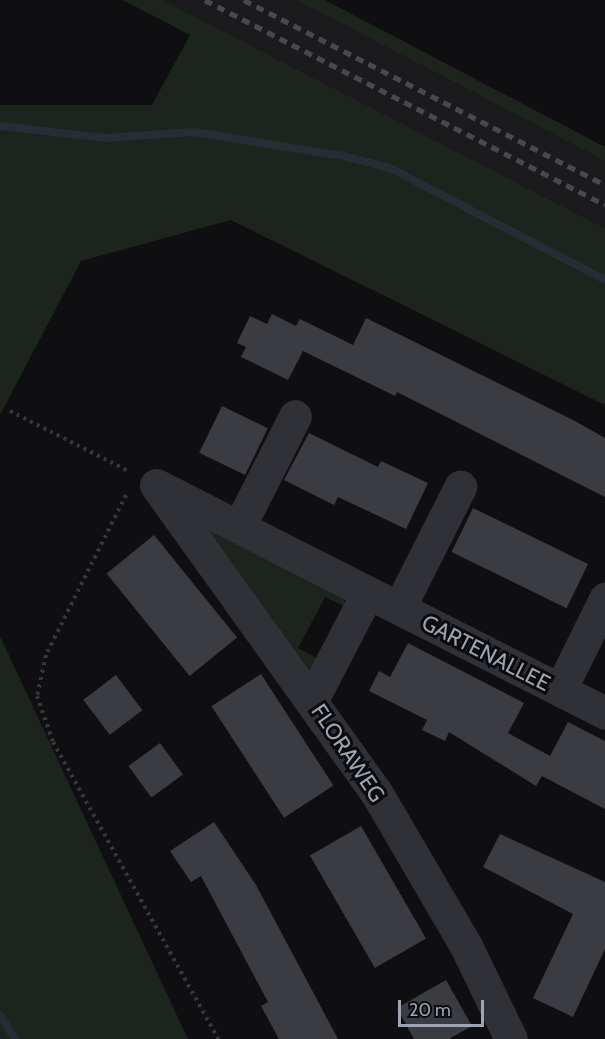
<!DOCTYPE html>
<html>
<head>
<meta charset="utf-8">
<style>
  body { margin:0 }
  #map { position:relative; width:605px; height:1039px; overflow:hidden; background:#0f0f11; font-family:Cabin,sans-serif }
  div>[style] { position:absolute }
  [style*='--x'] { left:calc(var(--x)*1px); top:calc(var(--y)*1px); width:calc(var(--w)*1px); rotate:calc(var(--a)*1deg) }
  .built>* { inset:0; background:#1b1b1e }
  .green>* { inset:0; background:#1c241d }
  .stream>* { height:8px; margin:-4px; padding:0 4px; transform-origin:4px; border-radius:4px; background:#252d35 }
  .building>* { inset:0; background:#3b3c41; transform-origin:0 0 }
  .path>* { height:4px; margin-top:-2px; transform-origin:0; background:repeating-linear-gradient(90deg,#36383d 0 3px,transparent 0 7.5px) }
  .minor>* { height:33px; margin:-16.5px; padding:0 16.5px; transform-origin:16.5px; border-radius:16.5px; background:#303136 }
  .rail>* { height:4.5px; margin-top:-2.25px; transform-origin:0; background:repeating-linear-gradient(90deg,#47494f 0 8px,transparent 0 14px) }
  span { translate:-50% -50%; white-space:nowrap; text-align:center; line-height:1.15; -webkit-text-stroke:6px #0b0a0c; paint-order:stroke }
  .street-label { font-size:22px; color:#9fa4b3 }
  .scale { position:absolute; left:398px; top:1000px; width:86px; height:27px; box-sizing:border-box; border:3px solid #9fa4b3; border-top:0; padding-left:8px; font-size:18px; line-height:21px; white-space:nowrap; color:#9fa4b3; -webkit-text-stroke:4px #0b0a0c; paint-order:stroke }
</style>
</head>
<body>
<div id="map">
  <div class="built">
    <i style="clip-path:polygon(163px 0,296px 0,605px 161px,605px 228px)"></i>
  </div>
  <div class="green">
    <i style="clip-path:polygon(123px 0,163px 0,605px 228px,605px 405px,231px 220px,81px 261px,0 415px,0 105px,152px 105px,190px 35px)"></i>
    <i style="clip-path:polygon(296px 0,325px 0,605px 147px,605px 161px)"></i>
    <i style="clip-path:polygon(187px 512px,345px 595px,344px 606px,325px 597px,298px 648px,317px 658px,309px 672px)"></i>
    <i style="clip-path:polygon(0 636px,188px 1039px,0 1039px)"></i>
  </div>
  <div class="stream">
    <i style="--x:0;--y:126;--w:107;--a:6.5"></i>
    <i style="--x:106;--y:138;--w:87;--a:-3.9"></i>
    <i style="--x:193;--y:132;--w:152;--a:9.1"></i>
    <i style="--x:343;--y:156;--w:49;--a:14.3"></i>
    <i style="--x:390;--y:168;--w:242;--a:27.5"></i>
    <i style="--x:0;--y:1015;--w:28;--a:58"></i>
  </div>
  <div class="building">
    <i style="clip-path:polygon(272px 314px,296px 326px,300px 319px,353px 345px,366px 318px,575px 421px,605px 438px,605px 497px,397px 392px,395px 396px,303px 351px,288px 380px,241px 357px,246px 347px,237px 343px,250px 316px,267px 324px)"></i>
    <i style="left:222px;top:406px;width:51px;height:52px;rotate:26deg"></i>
    <i style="clip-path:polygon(309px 433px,378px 467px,381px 461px,428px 483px,406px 529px,338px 497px,334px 505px,284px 480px)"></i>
    <i style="left:473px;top:508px;width:128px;height:49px;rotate:26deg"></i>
    <i style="left:154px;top:535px;width:132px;height:61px;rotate:51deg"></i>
    <i style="clip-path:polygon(408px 643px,524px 703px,508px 733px,550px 756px,568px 722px,605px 741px,605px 809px,542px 776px,536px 786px,449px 732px,445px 741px,422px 730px,427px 720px,369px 691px,379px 671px,390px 677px)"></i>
    <i style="left:261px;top:674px;width:133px;height:59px;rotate:57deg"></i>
    <i style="left:116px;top:675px;width:44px;height:41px;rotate:53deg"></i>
    <i style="left:160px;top:743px;width:39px;height:39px;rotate:54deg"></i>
    <i style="clip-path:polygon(214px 822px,256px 885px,338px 1039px,279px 1039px,261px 1006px,268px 1002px,201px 876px,191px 882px,170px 851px)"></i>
    <i style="left:361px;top:826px;width:130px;height:59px;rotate:60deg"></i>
    <i style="clip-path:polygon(500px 834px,605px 882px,605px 949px,573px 1017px,533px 998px,573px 914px,483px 867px)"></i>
    <i style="clip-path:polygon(446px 980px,472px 1026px,449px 1039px,414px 1039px,397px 1008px)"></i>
  </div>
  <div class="path">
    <i style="--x:10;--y:411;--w:135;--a:26.9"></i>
    <i style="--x:126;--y:495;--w:179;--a:116.6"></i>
    <i style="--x:46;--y:655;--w:42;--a:102.4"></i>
    <i style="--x:37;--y:696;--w:49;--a:70.8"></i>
    <i style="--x:53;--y:742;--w:340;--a:60.9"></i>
  </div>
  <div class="minor">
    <i style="--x:156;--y:485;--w:378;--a:54.4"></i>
    <i style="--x:376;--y:792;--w:178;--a:59.7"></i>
    <i style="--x:466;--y:946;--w:103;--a:64.2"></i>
    <i style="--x:160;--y:487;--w:499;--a:26.9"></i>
    <i style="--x:239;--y:527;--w:124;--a:-63.2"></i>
    <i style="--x:399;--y:608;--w:136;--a:-63.2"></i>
    <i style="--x:560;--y:690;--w:102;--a:-63.7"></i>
    <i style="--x:313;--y:698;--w:119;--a:-62.6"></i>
  </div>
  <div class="rail">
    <i style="--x:205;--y:0;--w:449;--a:27.1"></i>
    <i style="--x:244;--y:0;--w:406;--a:27.1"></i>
  </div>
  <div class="street-label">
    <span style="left:486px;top:653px;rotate:27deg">GARTENALLEE</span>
    <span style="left:348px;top:753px;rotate:56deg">FLORAWEG</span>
  </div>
  <div class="scale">20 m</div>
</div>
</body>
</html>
